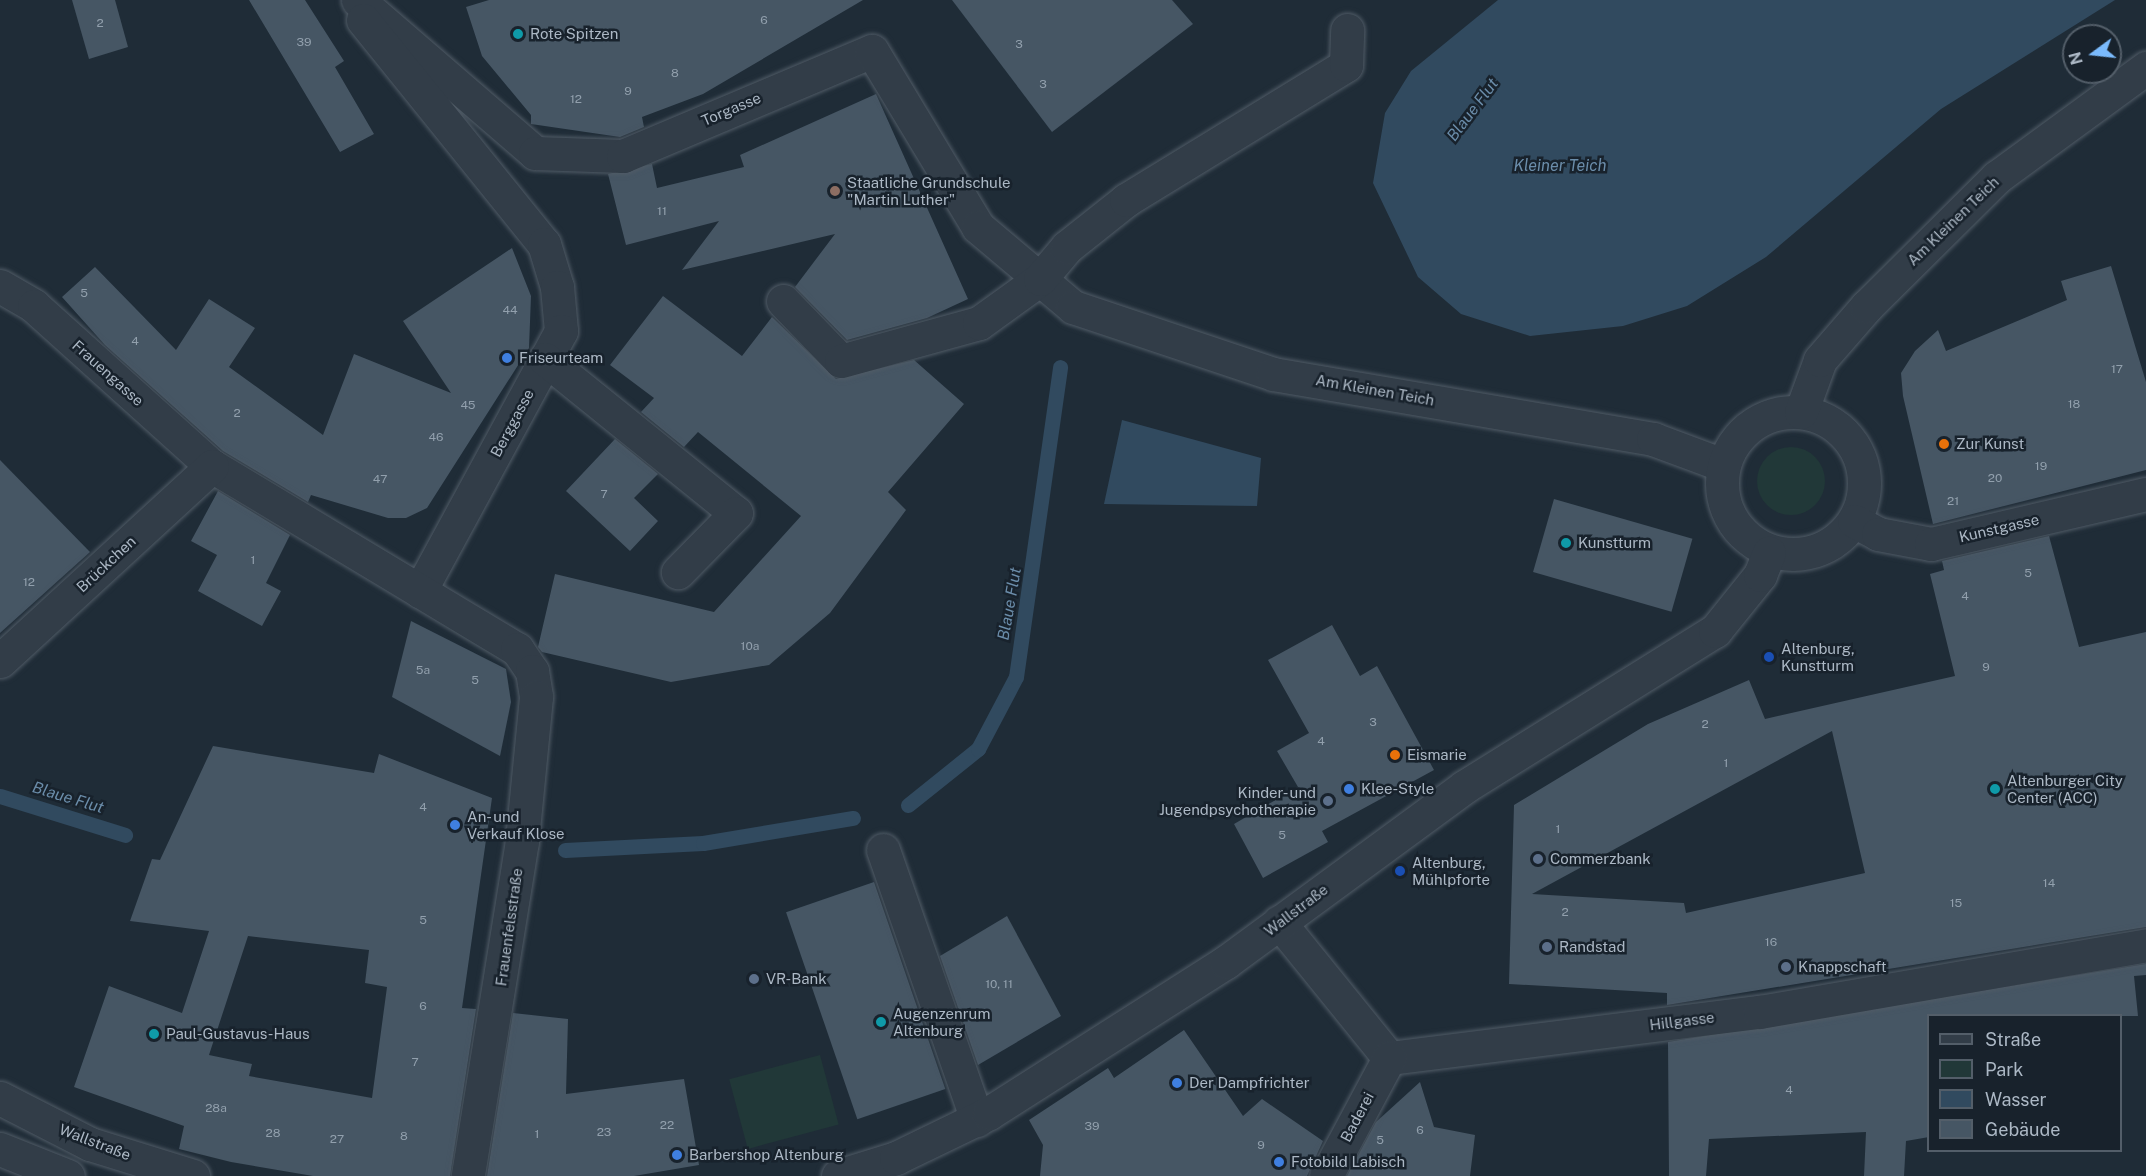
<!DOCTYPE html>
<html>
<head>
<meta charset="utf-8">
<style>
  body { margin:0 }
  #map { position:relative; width:2146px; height:1176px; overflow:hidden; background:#1f2c37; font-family:"Public Sans",sans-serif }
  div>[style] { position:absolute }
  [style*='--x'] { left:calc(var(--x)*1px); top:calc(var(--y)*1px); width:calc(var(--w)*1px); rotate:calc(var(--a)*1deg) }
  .green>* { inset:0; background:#213838; transform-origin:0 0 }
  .round { border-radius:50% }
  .water>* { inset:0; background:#314a5f }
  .stream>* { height:15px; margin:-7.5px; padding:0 7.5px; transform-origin:7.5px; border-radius:7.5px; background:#314a5f }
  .building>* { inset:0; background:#465664; transform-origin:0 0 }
  .roads { filter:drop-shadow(0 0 2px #505b66) drop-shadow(0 0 2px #505b66) }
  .minor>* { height:33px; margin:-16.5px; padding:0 16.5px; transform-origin:16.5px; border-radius:16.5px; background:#323d48 }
  .minor>.ring { margin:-16.5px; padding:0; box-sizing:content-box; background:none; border:33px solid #323d48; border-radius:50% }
  .dots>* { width:16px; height:16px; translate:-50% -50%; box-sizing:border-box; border:3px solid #18222c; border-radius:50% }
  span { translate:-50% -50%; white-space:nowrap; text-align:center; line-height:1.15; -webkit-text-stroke:5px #18222c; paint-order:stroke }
  .number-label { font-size:12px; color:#92a0ad }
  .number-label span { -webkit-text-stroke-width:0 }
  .poi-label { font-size:15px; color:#acb8c5 }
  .left { translate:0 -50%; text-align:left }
  .right { translate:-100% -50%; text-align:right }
  .street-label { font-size:15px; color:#acb8c5 }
  .water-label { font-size:16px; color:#6b8daa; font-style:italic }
  .legend { position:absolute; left:1927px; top:1014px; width:195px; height:138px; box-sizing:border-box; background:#18222c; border:2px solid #535e69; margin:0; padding:8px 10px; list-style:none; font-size:18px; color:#acb8c5 }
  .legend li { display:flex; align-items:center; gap:12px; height:30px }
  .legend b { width:30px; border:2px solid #535e69 }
  .north { position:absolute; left:2062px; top:24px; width:60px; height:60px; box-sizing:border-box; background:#18222c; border:2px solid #535e69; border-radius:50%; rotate:255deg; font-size:16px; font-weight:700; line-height:24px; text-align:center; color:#acb8c5 }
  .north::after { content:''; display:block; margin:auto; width:21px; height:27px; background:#7abafc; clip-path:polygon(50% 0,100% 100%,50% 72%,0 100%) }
</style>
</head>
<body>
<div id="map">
  <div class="green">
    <i class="round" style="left:1757px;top:447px;width:68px;height:68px"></i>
    <i style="left:820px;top:1055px;width:72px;height:94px;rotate:75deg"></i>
  </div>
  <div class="water">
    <i style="clip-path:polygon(1498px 0,2115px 0,1941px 109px,1766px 257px,1687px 306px,1623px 326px,1530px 336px,1461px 314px,1418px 277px,1373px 183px,1385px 113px,1411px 71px)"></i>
    <i style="clip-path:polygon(1122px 420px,1261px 458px,1257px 506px,1104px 504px)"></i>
  </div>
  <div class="stream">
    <i style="--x:0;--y:796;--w:131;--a:17.3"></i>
    <i style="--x:908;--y:805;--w:90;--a:-38.7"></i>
    <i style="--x:978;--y:749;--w:81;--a:-62.2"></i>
    <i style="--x:1016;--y:677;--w:313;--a:-81.9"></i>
    <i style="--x:565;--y:850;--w:138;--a:-2.9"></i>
    <i style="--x:703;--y:843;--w:152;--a:-9.5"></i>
  </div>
  <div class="building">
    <i style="clip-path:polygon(72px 0,115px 0,128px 47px,89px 59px)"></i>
    <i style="clip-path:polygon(249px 0,305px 0,344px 61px,335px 67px,374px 134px,340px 152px)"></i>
    <i style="clip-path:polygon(489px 0,863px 0,703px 94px,642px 117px,644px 127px,620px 137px,531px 124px,531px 115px,482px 56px,466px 7px)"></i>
    <i style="clip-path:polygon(952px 0,1172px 0,1193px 24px,1052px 132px)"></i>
    <i style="clip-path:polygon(876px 94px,968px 299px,927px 318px,847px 340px,795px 287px,835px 234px,682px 270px,719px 221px,626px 245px,608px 174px,652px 164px,657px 188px,744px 167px,740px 155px)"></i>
    <i style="clip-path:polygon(512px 248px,531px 296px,529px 348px,427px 508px,406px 518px,388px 518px,311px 495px,308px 502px,223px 451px,105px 345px,62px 297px,95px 267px,176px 350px,209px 299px,255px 328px,229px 367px,323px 435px,354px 354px,451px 393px,403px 321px)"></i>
    <i style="clip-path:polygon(2111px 266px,2146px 382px,2146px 470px,1933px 524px,1903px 396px,1901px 373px,1915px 351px,1938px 330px,1946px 351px,2067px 300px,2061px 281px)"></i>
    <i style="clip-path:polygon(663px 296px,742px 356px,772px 317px,836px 379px,914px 360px,964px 404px,888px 492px,906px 510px,830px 613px,769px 665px,671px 682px,542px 652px,538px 647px,555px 574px,714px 612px,801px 516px,698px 432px,684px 447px,641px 412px,654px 398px,610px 365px)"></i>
    <i style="clip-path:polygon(615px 439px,658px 474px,634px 498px,658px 521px,630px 551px,566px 491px)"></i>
    <i style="clip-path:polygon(0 460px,90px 552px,0 633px)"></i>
    <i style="clip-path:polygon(218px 491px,290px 535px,266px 583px,281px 591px,262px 626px,198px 591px,217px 555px,191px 541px)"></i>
    <i style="left:1554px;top:499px;width:144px;height:76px;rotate:16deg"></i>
    <i style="clip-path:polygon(evenodd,2049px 536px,2079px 647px,2146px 632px,2146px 927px,1667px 1005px,1667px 993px,1509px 984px,1514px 805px,1648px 724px,1749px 680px,1765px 719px,1955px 676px,1930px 574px,1944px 570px,1942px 561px,2049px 536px,1832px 731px,1865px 873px,1686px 913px,1684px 903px,1532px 894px,1832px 731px)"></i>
    <i style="clip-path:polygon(411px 621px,506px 669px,511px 702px,500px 756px,392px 697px)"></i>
    <i style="clip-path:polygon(1332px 625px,1360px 676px,1377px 666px,1434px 770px,1322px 831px,1328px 842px,1263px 878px,1234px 824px,1298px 787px,1277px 751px,1309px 733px,1268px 660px)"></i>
    <i style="clip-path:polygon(evenodd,213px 746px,374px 773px,379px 754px,492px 798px,462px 1008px,476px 1009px,450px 1176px,313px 1176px,231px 1162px,179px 1149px,184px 1126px,74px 1087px,109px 986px,182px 1013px,209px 931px,130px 921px,152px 859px,160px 860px,213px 746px,248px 936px,369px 950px,365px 983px,387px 987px,372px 1098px,249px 1076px,252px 1064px,209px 1055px,248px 936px)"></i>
    <i style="left:874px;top:882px;width:219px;height:93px;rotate:71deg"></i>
    <i style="clip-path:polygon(1007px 916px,1061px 1016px,978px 1065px,940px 956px)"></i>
    <i style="clip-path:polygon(2146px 964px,2146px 975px,2134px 976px,2138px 1016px,1929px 1016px,1929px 1137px,1906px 1141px,1904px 1176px,1864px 1176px,1866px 1132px,1709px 1139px,1706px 1176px,1669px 1176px,1668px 1042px)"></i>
    <i style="clip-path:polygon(513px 1013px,568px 1019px,566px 1094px,684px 1079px,699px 1165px,634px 1176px,487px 1176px)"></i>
    <i style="clip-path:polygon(1184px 1030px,1243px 1116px,1262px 1099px,1323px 1141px,1307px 1176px,1040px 1176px,1043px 1145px,1029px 1120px,1108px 1068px,1114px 1078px)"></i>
    <i style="clip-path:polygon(1420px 1082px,1434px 1127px,1475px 1135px,1470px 1176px,1347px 1176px,1376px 1122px)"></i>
  </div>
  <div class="roads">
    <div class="minor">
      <i style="--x:358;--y:0;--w:234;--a:40.8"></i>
      <i style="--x:535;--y:153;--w:88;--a:2"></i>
      <i style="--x:623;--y:156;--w:270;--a:-22.9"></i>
      <i style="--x:872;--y:51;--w:205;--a:58.9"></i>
      <i style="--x:978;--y:227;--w:124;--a:40.1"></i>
      <i style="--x:1073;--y:307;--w:211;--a:18.5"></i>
      <i style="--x:1273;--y:374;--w:386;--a:9.7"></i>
      <i style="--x:1653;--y:439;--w:75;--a:20.4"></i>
      <i style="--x:363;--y:20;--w:288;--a:51.1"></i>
      <i style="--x:544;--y:244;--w:45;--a:73.2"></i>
      <i style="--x:557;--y:287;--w:44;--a:84.8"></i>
      <i style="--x:561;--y:331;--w:296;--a:118.5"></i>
      <i style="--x:0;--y:286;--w:39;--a:30"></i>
      <i style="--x:34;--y:306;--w:239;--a:42"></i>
      <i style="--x:212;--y:466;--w:356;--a:31"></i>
      <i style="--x:517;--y:649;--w:27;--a:56"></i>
      <i style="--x:532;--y:671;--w:26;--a:81"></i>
      <i style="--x:536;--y:697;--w:145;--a:95.6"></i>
      <i style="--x:522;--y:841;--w:339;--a:99.2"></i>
      <i style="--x:783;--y:301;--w:83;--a:46"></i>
      <i style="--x:841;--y:361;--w:143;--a:-15.4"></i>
      <i style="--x:979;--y:323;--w:75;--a:-35.8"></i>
      <i style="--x:1040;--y:279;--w:42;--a:-49.8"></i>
      <i style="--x:1067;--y:247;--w:75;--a:-38.5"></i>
      <i style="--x:1126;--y:200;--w:258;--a:-31.5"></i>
      <i style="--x:1346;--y:65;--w:35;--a:-88"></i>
      <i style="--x:545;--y:359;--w:245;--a:38.9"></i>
      <i style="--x:736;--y:513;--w:83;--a:134.5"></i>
      <i class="ring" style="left:1722px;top:412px;width:109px;height:109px"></i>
      <i style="--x:1801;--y:412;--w:55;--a:-69.9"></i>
      <i style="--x:1820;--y:360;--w:72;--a:-49"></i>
      <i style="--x:1867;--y:306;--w:183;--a:-44.8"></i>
      <i style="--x:1997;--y:177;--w:185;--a:-36.2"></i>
      <i style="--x:1854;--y:521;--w:27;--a:28"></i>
      <i style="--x:1878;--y:534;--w:54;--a:10.7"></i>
      <i style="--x:1931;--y:544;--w:221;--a:-13.1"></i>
      <i style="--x:0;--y:661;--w:288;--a:-42.6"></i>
      <i style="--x:883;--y:850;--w:286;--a:70.8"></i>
      <i style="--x:1279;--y:922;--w:175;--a:51"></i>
      <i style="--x:1389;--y:1058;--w:374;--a:-7.1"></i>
      <i style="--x:1760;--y:1012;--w:392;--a:-9.8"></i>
      <i style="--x:0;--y:1098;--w:101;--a:27.1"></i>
      <i style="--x:90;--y:1144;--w:108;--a:17.3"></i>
      <i style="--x:0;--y:1149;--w:73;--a:21.7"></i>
      <i style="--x:838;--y:1176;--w:61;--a:-17.2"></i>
      <i style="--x:896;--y:1158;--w:103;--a:-25.8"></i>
      <i style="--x:989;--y:1113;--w:281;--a:-32.5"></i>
      <i style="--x:1226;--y:962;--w:295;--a:-36.3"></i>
      <i style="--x:1464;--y:787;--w:296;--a:-31.9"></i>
      <i style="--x:1715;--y:631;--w:72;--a:-51.2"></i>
      <i style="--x:1760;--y:575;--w:24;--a:-68"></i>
      <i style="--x:1326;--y:1176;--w:134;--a:-61.9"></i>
    </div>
  </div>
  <div class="dots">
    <i style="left:518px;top:34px;background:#0f9aa8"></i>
    <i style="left:835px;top:191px;background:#8d6e63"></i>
    <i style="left:507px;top:358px;background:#3f7fe0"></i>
    <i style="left:1944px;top:444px;background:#e8710a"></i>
    <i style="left:1566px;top:543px;background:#0f9aa8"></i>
    <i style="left:1769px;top:657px;background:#1a4fb4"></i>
    <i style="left:1395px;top:755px;background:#e8710a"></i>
    <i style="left:1349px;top:789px;background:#3f7fe0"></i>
    <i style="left:1995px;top:789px;background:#0f9aa8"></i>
    <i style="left:1328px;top:801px;background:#5c6f8a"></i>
    <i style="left:455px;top:825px;background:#3f7fe0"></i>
    <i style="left:1538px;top:859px;background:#5c6f8a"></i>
    <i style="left:1400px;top:871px;background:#1a4fb4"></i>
    <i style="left:1547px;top:947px;background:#5c6f8a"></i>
    <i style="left:1786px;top:967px;background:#5c6f8a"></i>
    <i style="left:754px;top:979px;background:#5c6f8a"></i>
    <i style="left:881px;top:1022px;background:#0f9aa8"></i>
    <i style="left:154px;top:1034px;background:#0f9aa8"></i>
    <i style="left:1177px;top:1083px;background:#3f7fe0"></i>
    <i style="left:677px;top:1155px;background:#3f7fe0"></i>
    <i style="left:1279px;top:1162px;background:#3f7fe0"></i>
  </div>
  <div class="number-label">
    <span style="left:764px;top:21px">6</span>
    <span style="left:100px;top:24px">2</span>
    <span style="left:304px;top:43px">39</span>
    <span style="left:1019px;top:45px">3</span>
    <span style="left:675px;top:74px">8</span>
    <span style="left:1043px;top:85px">3</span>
    <span style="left:628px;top:92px">9</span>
    <span style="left:576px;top:100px">12</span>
    <span style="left:662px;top:212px">11</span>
    <span style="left:84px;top:294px">5</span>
    <span style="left:510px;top:311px">44</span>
    <span style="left:135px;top:342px">4</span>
    <span style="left:2117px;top:370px">17</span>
    <span style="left:2074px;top:405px">18</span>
    <span style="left:468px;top:406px">45</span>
    <span style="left:237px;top:414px">2</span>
    <span style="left:436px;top:438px">46</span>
    <span style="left:2041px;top:467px">19</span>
    <span style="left:1995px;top:479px">20</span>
    <span style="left:380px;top:480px">47</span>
    <span style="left:604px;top:495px">7</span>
    <span style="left:1953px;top:502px">21</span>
    <span style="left:253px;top:561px">1</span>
    <span style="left:2028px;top:574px">5</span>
    <span style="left:29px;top:583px">12</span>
    <span style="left:1965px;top:597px">4</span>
    <span style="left:750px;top:647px">10a</span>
    <span style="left:1986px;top:668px">9</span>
    <span style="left:423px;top:671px">5a</span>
    <span style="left:475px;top:681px">5</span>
    <span style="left:1373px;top:723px">3</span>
    <span style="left:1705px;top:725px">2</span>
    <span style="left:1321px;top:742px">4</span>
    <span style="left:1726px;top:764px">1</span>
    <span style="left:423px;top:808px">4</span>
    <span style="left:1558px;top:830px">1</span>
    <span style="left:1282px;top:836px">5</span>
    <span style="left:2049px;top:884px">14</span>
    <span style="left:1956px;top:904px">15</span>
    <span style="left:1565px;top:913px">2</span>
    <span style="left:423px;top:921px">5</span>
    <span style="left:1771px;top:943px">16</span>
    <span style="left:999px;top:985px">10, 11</span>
    <span style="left:423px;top:1007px">6</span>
    <span style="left:415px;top:1063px">7</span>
    <span style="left:1789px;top:1091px">4</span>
    <span style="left:216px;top:1109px">28a</span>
    <span style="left:667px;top:1126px">22</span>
    <span style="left:1092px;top:1127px">39</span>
    <span style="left:1420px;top:1131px">6</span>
    <span style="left:604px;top:1133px">23</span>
    <span style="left:273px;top:1134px">28</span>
    <span style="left:537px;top:1135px">1</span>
    <span style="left:404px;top:1137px">8</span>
    <span style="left:337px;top:1140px">27</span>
    <span style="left:1380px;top:1141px">5</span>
    <span style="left:1261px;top:1146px">9</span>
  </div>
  <div class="poi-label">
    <span class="left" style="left:530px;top:34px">Rote Spitzen</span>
    <span class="left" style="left:847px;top:191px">Staatliche Grundschule<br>"Martin Luther"</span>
    <span class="left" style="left:519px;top:358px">Friseurteam</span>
    <span class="left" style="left:1956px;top:444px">Zur Kunst</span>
    <span class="left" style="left:1578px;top:543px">Kunstturm</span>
    <span class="left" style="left:1781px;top:657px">Altenburg,<br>Kunstturm</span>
    <span class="left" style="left:1407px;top:755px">Eismarie</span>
    <span class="left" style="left:2007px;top:789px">Altenburger City<br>Center (ACC)</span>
    <span class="left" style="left:1361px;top:789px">Klee-Style</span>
    <span class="right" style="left:1316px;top:801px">Kinder- und<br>Jugendpsychotherapie</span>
    <span class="left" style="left:467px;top:825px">An- und<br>Verkauf Klose</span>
    <span class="left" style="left:1550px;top:859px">Commerzbank</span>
    <span class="left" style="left:1412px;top:871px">Altenburg,<br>Mühlpforte</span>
    <span class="left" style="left:1559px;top:947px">Randstad</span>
    <span class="left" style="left:1798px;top:967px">Knappschaft</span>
    <span class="left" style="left:766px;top:979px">VR-Bank</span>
    <span class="left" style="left:893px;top:1022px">Augenzenrum<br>Altenburg</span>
    <span class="left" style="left:166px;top:1034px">Paul-Gustavus-Haus</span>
    <span class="left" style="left:1189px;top:1083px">Der Dampfrichter</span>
    <span class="left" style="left:689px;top:1155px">Barbershop Altenburg</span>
    <span class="left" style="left:1291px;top:1162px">Fotobild Labisch</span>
  </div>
  <div class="street-label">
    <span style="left:731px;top:109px;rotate:-23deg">Torgasse</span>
    <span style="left:1953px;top:221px;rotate:-44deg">Am Kleinen Teich</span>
    <span style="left:108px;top:373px;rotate:42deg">Frauengasse</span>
    <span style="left:1375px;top:390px;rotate:10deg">Am Kleinen Teich</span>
    <span style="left:512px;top:423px;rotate:-62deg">Berggasse</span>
    <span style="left:1999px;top:528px;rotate:-13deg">Kunstgasse</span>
    <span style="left:106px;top:564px;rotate:-43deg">Brückchen</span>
    <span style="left:1296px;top:910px;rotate:-37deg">Wallstraße</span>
    <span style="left:509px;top:927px;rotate:-82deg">Frauenfelsstraße</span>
    <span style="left:1682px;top:1021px;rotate:-7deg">Hillgasse</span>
    <span style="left:1357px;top:1117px;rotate:-62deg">Baderei</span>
    <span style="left:95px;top:1142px;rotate:21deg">Wallstraße</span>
  </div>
  <div class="water-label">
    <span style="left:1473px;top:110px;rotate:-53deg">Blaue Flut</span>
    <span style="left:1560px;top:166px">Kleiner Teich</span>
    <span style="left:1010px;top:604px;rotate:-80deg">Blaue Flut</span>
    <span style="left:68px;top:798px;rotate:17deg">Blaue Flut</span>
  </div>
  <ul class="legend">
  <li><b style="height:8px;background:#323d48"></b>Straße</li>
  <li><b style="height:16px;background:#213838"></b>Park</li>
  <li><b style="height:16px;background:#314a5f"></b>Wasser</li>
  <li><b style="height:16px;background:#465664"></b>Gebäude</li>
  </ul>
  <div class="north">N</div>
</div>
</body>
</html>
